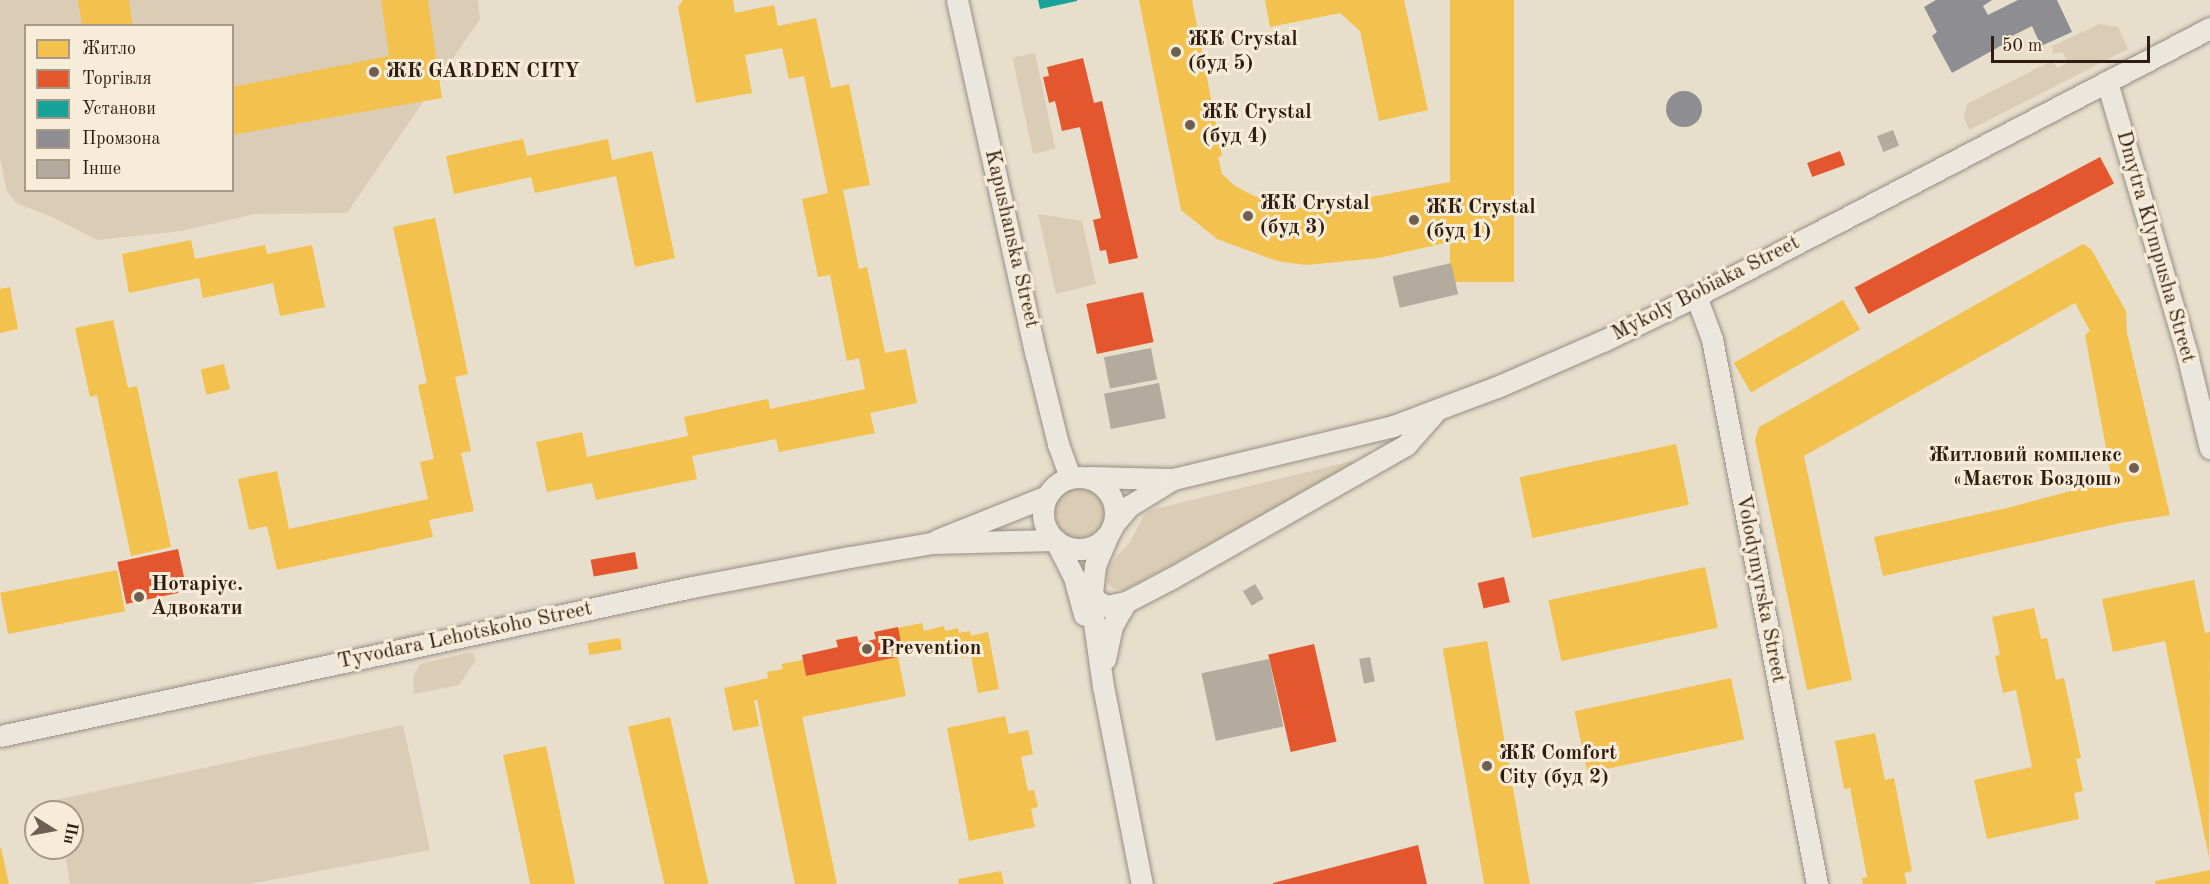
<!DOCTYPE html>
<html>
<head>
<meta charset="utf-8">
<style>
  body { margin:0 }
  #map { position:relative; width:2210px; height:884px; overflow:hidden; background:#e7decc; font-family:"Old Standard TT",serif }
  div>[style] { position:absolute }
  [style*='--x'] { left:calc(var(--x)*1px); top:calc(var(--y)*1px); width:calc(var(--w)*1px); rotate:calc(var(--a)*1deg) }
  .green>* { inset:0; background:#dbcdb5; transform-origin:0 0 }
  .round { border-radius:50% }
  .homes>* { inset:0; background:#f2c14e; transform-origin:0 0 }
  .shops>* { inset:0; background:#e4572e; transform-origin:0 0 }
  .public>* { inset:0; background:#17a398 }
  .industry>* { inset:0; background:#8d8d92 }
  .building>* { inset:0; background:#b2ab9e; transform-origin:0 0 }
  .roads { filter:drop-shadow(0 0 2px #968e83) drop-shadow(0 0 2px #968e83) }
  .minor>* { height:21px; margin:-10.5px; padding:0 10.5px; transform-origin:10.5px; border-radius:10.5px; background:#ece7de }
  .minor>.ring { margin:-10.5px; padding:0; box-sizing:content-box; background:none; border:21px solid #ece7de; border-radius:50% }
  .dots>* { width:16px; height:16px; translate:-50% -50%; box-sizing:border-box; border:3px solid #f7ecd7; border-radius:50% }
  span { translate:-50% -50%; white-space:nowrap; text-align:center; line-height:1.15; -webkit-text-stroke:6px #f7ecd7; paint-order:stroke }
  .poi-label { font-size:21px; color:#2f1b10; font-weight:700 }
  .left { translate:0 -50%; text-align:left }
  .right { translate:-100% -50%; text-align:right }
  .street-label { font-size:21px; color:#2f1b10 }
  .legend { position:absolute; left:24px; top:24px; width:210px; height:168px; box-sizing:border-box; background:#f7ecd7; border:2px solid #a79887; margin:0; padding:8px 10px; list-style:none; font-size:18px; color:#2f1b10 }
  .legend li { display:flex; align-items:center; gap:12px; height:30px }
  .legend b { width:30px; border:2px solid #a79887 }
  .north { position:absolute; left:24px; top:800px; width:60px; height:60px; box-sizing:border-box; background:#f7ecd7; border:2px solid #a79887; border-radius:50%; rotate:101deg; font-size:16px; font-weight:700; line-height:24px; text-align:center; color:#2f1b10 }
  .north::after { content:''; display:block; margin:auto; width:21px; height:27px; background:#6f5f52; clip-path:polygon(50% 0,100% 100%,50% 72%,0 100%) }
  .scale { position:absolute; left:1991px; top:36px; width:159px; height:27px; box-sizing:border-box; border:3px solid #2f1b10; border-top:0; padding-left:8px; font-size:18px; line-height:21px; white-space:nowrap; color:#2f1b10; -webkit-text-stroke:4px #f7ecd7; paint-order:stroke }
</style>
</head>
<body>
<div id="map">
  <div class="green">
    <i style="clip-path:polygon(evenodd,0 0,478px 0,480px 19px,347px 213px,255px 214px,181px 231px,97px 240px,52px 217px,16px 203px,7px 191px,0 158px,0 0,26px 26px,232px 26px,232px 190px,26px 190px,26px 26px)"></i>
    <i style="clip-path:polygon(2100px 24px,2118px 27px,2128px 49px,1969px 130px,1964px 118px,1967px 104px,2051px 61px,2058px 68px,2068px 62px,2062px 52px,2053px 54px,2052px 46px)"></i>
    <i style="left:1035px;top:53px;width:98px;height:23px;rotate:78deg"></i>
    <i style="clip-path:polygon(1038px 214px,1082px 221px,1096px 284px,1056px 294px)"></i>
    <i style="clip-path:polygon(1352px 461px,1352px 466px,1136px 584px,1124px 590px,1112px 588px,1107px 582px,1107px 573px,1112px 562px,1130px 542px,1144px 515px,1151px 510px)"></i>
    <i class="round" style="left:1050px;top:484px;width:58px;height:58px"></i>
    <i style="clip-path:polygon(472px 652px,476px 660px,459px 685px,414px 694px,413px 678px,420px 664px)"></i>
    <i style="clip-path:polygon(403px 725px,430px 850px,250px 884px,70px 884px,64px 848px,72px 848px,72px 812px,57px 812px,55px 800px)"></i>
  </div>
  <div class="homes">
    <i style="clip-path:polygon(78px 0,129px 0,133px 26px,82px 26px)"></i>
    <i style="clip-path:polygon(381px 0,428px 0,442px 98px,232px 135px,232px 87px,389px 56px)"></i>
    <i style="clip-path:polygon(683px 0,733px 0,735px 13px,774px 5px,778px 26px,816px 18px,831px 88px,849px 84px,870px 185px,843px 190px,859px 269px,867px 267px,885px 353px,906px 349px,917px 403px,870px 413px,875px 433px,779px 452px,776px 439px,692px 456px,697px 479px,596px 500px,592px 483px,547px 492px,536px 442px,582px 432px,587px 457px,688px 436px,684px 417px,768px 399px,770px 409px,865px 389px,859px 358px,847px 361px,830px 275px,818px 277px,802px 199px,828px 193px,804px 76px,789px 79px,782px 48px,745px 55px,752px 93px,696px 103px,678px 7px)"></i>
    <i style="clip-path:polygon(1139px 0,1192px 0,1222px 156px,1218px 157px,1222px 174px,1235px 186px,1254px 196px,1284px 206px,1308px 209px,1450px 182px,1463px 239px,1378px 258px,1306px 265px,1277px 261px,1217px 239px,1181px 210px)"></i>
    <i style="clip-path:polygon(1265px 0,1404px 0,1428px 110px,1379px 121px,1360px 31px,1340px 13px,1270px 27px)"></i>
    <i style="left:1450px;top:0;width:64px;height:282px"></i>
    <i style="clip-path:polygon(523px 139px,527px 156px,608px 139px,612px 160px,652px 151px,675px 258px,635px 267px,616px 176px,535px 193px,531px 177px,454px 194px,446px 156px)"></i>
    <i style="clip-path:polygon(435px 218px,468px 374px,455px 377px,471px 451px,461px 453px,474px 511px,429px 520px,433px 537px,277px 570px,267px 526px,249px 530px,238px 479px,277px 471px,289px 529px,428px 499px,420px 462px,434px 459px,418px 385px,427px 383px,393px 227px)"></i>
    <i style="clip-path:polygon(191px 240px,195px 259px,265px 245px,267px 254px,312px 245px,325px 307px,280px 316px,273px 283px,203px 298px,199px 278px,129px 293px,122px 254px)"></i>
    <i style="clip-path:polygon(2083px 244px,2091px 249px,2126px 311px,2127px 333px,2170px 515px,2120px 523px,1883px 576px,1874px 537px,2007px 508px,2112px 480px,2085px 335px,2090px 331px,2075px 303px,1804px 456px,1852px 680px,1807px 690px,1755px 440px,1759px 427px)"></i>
    <i style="clip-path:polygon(10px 287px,18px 329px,0 333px,0 289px)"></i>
    <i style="left:1843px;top:300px;width:34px;height:126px;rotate:60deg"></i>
    <i style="clip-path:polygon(113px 320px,128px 388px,137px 386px,171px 547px,131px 556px,97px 395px,90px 397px,75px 328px)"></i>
    <i style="left:224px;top:364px;width:26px;height:24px;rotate:77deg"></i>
    <i style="left:1676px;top:444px;width:62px;height:160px;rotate:78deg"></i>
    <i style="left:1705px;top:567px;width:62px;height:160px;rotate:78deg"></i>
    <i style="left:117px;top:570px;width:42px;height:119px;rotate:79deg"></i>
    <i style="clip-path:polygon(2194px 580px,2205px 633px,2210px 632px,2209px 858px,2165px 641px,2113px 652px,2102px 599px)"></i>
    <i style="clip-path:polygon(2034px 608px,2041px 639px,2047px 638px,2056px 680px,2064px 678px,2081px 758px,2076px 759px,2083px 791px,2074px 793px,2079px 819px,1987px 839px,1974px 780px,2032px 767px,2016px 690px,2003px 693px,1995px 656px,2000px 655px,1992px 617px)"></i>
    <i style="clip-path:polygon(922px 623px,924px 631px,944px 626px,945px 631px,958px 628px,959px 633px,970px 631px,971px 636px,988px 632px,999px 689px,978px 693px,971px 656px,961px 658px,960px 652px,949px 654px,949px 649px,935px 652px,934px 648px,920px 651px,918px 643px,902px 647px,898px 628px)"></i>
    <i style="left:620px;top:638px;width:12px;height:33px;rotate:81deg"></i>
    <i style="left:1487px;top:641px;width:247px;height:45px;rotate:80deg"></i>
    <i style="clip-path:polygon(898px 657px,906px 696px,802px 717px,837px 884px,795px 884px,757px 700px,754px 700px,759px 726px,733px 731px,724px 688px,768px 678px,767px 672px,783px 669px,781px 664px,803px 660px,806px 676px)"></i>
    <i style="left:1731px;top:678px;width:63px;height:160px;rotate:78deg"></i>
    <i style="clip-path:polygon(1005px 716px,1009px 734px,1028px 730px,1033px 754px,1021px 757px,1028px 791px,1034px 790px,1038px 807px,1031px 809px,1035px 827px,969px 841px,947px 728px)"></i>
    <i style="left:670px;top:717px;width:172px;height:43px;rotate:77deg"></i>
    <i style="clip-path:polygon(1875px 733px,1885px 780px,1894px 778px,1912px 871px,1904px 873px,1907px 884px,1863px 884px,1862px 878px,1867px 877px,1850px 788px,1844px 789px,1835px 741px)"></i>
    <i style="left:546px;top:746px;width:141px;height:44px;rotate:78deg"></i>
    <i style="clip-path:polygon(0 848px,1px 848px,9px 884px,0 884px)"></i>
    <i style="clip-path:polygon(2210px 870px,2210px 884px,2156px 884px,2155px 881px)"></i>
    <i style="clip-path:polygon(1001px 871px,1004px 884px,959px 884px,958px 879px)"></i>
  </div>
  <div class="shops">
    <i style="clip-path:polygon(1083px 58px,1094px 103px,1102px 101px,1138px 258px,1109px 264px,1106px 250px,1100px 251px,1093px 220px,1101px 218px,1080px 127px,1062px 131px,1055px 101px,1049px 103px,1043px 77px,1049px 76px,1047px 67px)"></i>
    <i style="left:1840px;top:151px;width:15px;height:35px;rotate:70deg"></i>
    <i style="left:2100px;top:157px;width:30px;height:278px;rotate:62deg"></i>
    <i style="left:1143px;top:292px;width:51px;height:58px;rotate:78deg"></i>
    <i style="left:178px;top:549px;width:43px;height:62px;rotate:78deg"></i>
    <i style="left:635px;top:552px;width:17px;height:45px;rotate:80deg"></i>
    <i style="left:1504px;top:577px;width:26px;height:27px;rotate:77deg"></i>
    <i style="clip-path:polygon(898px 627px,902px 647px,896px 648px,898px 657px,806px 676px,802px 655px,838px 647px,836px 640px,857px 636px,859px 643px,876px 639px,874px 632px)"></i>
    <i style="left:1314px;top:644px;width:100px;height:47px;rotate:77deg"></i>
    <i style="clip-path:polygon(1418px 845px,1427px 884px,1273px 884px,1273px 883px)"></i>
  </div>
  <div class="public">
    <i style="clip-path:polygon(1038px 0,1077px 0,1077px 1px,1040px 9px)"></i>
  </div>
  <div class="industry">
    <i style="clip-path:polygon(1936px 0,1992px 0,1983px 6px,1988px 15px,2018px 0,2057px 0,2072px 32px,2041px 46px,2032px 26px,2002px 41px,2004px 44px,1952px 73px,1932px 36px,1937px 32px,1924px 7px)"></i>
    <i class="round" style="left:1666px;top:91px;width:36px;height:36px"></i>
  </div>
  <div class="building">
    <i style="left:1893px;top:130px;width:17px;height:17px;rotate:69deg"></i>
    <i style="left:1451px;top:263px;width:32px;height:60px;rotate:77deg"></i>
    <i style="left:1151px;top:348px;width:32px;height:48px;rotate:79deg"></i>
    <i style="left:1159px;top:383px;width:36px;height:56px;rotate:79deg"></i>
    <i style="left:1255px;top:584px;width:17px;height:14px;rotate:59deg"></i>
    <i style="left:1370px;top:657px;width:25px;height:11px;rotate:79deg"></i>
    <i style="left:1269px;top:659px;width:69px;height:69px;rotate:78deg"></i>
  </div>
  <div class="roads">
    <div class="minor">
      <i style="--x:957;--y:0;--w:364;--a:77.5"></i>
      <i style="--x:1036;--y:355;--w:92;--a:76.1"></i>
      <i style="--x:1058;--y:444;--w:35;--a:70"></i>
      <i style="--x:2107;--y:82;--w:284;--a:73.6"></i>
      <i style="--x:2187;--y:354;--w:97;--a:76.3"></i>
      <i style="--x:1696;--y:296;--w:46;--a:69.6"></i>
      <i style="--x:1712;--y:339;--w:555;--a:79.09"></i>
      <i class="ring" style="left:1043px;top:477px;width:51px;height:51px"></i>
      <i style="--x:1089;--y:477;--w:80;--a:1.4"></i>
      <i style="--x:1113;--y:525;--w:25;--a:-50"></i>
      <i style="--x:1129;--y:506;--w:52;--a:-31.5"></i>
      <i style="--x:1173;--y:479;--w:226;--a:-13.5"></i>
      <i style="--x:1393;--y:426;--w:111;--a:-20.6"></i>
      <i style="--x:1497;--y:387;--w:116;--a:-23.5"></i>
      <i style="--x:1603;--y:341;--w:103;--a:-25.8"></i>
      <i style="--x:1696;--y:296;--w:580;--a:-27.54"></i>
      <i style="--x:1108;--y:535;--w:33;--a:113"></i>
      <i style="--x:1095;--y:565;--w:37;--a:96"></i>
      <i style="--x:1091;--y:602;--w:85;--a:81.9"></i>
      <i style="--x:1103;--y:686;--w:202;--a:78.9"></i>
      <i style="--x:937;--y:540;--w:118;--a:-21.8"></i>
      <i style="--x:1055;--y:540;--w:42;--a:62.8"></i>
      <i style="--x:1074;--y:577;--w:39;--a:75"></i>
      <i style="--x:1090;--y:592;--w:11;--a:52"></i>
      <i style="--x:1097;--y:601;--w:11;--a:27"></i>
      <i style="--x:1107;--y:606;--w:19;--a:-12"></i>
      <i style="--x:1126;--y:602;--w:52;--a:-27.6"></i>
      <i style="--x:1172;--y:578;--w:269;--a:-29.6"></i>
      <i style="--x:1406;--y:445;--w:44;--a:-48.7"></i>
      <i style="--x:1105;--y:659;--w:34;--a:-78"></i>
      <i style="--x:1112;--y:626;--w:28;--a:-60"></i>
      <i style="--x:0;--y:736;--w:708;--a:-12.15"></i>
      <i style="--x:692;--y:587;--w:161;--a:-10.8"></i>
      <i style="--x:850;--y:557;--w:82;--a:-9.8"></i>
      <i style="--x:931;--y:543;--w:124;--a:-1.4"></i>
    </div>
  </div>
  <div class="dots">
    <i style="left:1176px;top:52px;background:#6f5f52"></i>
    <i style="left:374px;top:72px;background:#6f5f52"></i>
    <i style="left:1190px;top:125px;background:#6f5f52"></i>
    <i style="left:1248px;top:216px;background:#6f5f52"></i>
    <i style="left:1414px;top:220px;background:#6f5f52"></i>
    <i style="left:2134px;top:468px;background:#6f5f52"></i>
    <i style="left:139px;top:597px;background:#6f5f52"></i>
    <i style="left:867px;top:649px;background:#6f5f52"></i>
    <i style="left:1487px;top:766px;background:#6f5f52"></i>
  </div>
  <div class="poi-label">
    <span class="left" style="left:1188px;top:52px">ЖК Crystal<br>(буд 5)</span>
    <span class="left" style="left:386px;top:72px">ЖК GARDEN CITY</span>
    <span class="left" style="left:1202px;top:125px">ЖК Crystal<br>(буд 4)</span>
    <span class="left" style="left:1260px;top:216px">ЖК Crystal<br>(буд 3)</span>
    <span class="left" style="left:1426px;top:220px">ЖК Crystal<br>(буд 1)</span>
    <span class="right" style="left:2122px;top:468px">Житловий комплекс<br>«Маєток Боздош»</span>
    <span class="left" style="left:151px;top:597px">Нотаріус.<br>Адвокати</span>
    <span class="left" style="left:880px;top:649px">Prevention</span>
    <span class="left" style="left:1499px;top:766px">ЖК Comfort<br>City (буд 2)</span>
  </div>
  <div class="street-label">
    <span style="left:1011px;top:239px;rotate:77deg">Kapushanska Street</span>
    <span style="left:2155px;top:247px;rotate:74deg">Dmytra Klympusha Street</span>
    <span style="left:1706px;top:289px;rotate:-27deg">Mykoly Bobiaka Street</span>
    <span style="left:1760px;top:589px;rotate:79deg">Volodymyrska Street</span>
    <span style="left:465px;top:636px;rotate:-12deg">Tyvodara Lehotskoho Street</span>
  </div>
  <ul class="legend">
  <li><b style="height:16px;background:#f2c14e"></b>Житло</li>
  <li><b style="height:16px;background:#e4572e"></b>Торгівля</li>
  <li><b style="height:16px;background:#17a398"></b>Установи</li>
  <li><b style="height:16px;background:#8d8d92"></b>Промзона</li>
  <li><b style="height:16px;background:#b2ab9e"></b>Інше</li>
  </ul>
  <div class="north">Пн</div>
  <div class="scale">50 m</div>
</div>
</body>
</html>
